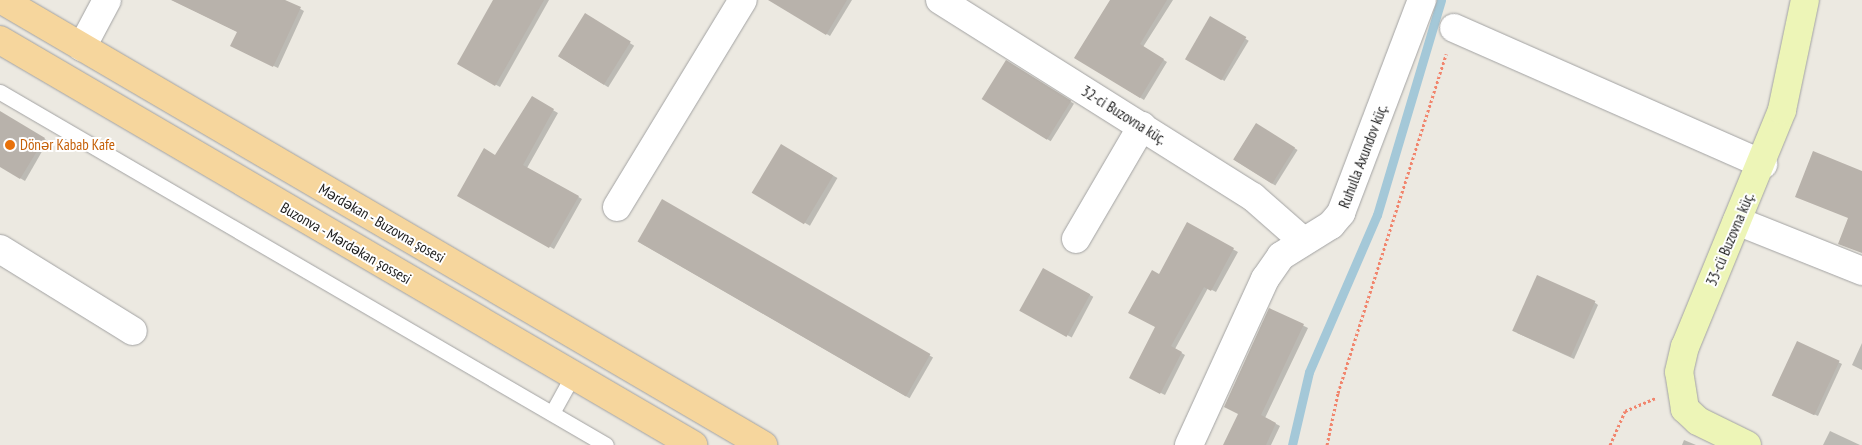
<!DOCTYPE html>
<html>
<head>
<meta charset="utf-8">
<style>
  body { margin:0 }
  #map { position:relative; width:1862px; height:445px; overflow:hidden; background:#ece9e1; font-family:"PT Sans Narrow",sans-serif }
  div>[style] { position:absolute }
  [style*='--x'] { left:calc(var(--x)*1px); top:calc(var(--y)*1px); width:calc(var(--w)*1px); rotate:calc(var(--a)*1deg) }
  .shadow>* { inset:0; background:#0003; transform-origin:0 0 }
  .stream>* { height:9px; margin:-4.5px; padding:0 4.5px; transform-origin:4.5px; border-radius:4.5px; background:#a4c8d8 }
  .building>* { inset:0; background:#b8b2ab; transform-origin:0 0 }
  .path>* { height:3px; margin-top:-1.5px; transform-origin:0; background:repeating-linear-gradient(90deg,#f1856d 0 2.5px,transparent 0 5px) }
  .roads { filter:drop-shadow(0 0 1px #a2a2a2) drop-shadow(0 0 1px #a2a2a2) }
  .lane>* { height:15px; margin:-7.5px; padding:0 7.5px; transform-origin:7.5px; border-radius:7.5px; background:#fff }
  .street>* { height:28px; margin:-14px; padding:0 14px; transform-origin:14px; border-radius:14px; background:#fff }
  .secondary>* { height:28px; margin:-14px; padding:0 14px; transform-origin:14px; border-radius:14px; background:#edf5b7 }
  .primary>* { height:28px; margin:-14px; padding:0 14px; transform-origin:14px; border-radius:14px; background:#f6d69d }
  .dots>* { width:14px; height:14px; translate:-50% -50%; box-sizing:border-box; border:2px solid #fff; border-radius:50% }
  span { translate:-50% -50%; white-space:nowrap; text-align:center; line-height:1.15; -webkit-text-stroke:4px #fff; paint-order:stroke }
  .street-label { font-size:15px; color:#1b1b1b }
  .food-label { font-size:15px; color:#c56008 }
  .left { translate:0 -50%; text-align:left }
</style>
</head>
<body>
<div id="map">
  <div class="shadow">
    <i style="clip-path:polygon(172px 0,284px 0,304px 11px,278px 68px,236px 48px,238px 32px)"></i>
    <i style="clip-path:polygon(497px 0,549px 0,500px 87px,458px 64px)"></i>
    <i style="clip-path:polygon(787px 0,852px 0,830px 36px,783px 7px)"></i>
    <i style="clip-path:polygon(1111px 0,1173px 0,1143px 47px,1167px 62px,1144px 100px,1076px 58px)"></i>
    <i style="left:585px;top:15px;width:58px;height:49px;rotate:32deg"></i>
    <i style="left:1211px;top:18px;width:44px;height:47px;rotate:31deg"></i>
    <i style="left:1007px;top:62px;width:79px;height:44px;rotate:32deg"></i>
    <i style="clip-path:polygon(532px 98px,558px 113px,527px 168px,582px 199px,554px 249px,459px 196px,495px 156px)"></i>
    <i style="clip-path:polygon(0 112px,48px 141px,25px 181px,0 166px)"></i>
    <i style="left:1256px;top:124px;width:49px;height:42px;rotate:32deg"></i>
    <i style="left:782px;top:146px;width:64px;height:55px;rotate:30deg"></i>
    <i style="left:662px;top:201px;width:313px;height:47px;rotate:30deg"></i>
    <i style="clip-path:polygon(1187px 224px,1238px 252px,1216px 292px,1208px 288px,1175px 349px,1185px 355px,1165px 395px,1131px 378px,1157px 327px,1159px 276px)"></i>
    <i style="left:1043px;top:270px;width:57px;height:46px;rotate:28deg"></i>
    <i style="clip-path:polygon(1594px 302px,1598px 305px,1574px 359px,1517px 333px)"></i>
    <i style="clip-path:polygon(1270px 309px,1308px 328px,1265px 418px,1280px 426px,1271px 445px,1225px 445px,1240px 414px)"></i>
    <i style="clip-path:polygon(1862px 343px,1862px 370px,1852px 365px)"></i>
    <i style="clip-path:polygon(1838px 362px,1842px 364px,1818px 416px,1778px 398px)"></i>
    <i style="clip-path:polygon(1830px 431px,1860px 445px,1823px 445px)"></i>
    <i style="clip-path:polygon(1684px 440px,1696px 445px,1682px 445px)"></i>
  </div>
  <div class="stream">
    <i style="--x:1292;--y:445;--w:75;--a:-76.9"></i>
    <i style="--x:1309;--y:372;--w:171;--a:-66.6"></i>
    <i style="--x:1377;--y:215;--w:224;--a:-73.4"></i>
  </div>
  <div class="building">
    <i style="clip-path:polygon(171px 0,285px 0,301px 7px,273px 67px,230px 46px,237px 32px)"></i>
    <i style="clip-path:polygon(493px 0,544px 0,495px 86px,457px 64px)"></i>
    <i style="clip-path:polygon(768px 0,847px 0,826px 35px)"></i>
    <i style="clip-path:polygon(1110px 0,1167px 0,1140px 44px,1164px 59px,1140px 98px,1074px 58px)"></i>
    <i style="left:585px;top:13px;width:54px;height:51px;rotate:32deg"></i>
    <i style="left:1210px;top:16px;width:42px;height:50px;rotate:30deg"></i>
    <i style="left:1006px;top:60px;width:77px;height:46px;rotate:32deg"></i>
    <i style="clip-path:polygon(532px 96px,554px 109px,523px 165px,579px 196px,549px 248px,457px 196px,484px 148px,495px 155px)"></i>
    <i style="clip-path:polygon(0 111px,45px 138px,20px 179px,0 167px)"></i>
    <i style="left:1256px;top:123px;width:46px;height:43px;rotate:32deg"></i>
    <i style="left:781px;top:144px;width:61px;height:57px;rotate:31deg"></i>
    <i style="clip-path:polygon(1813px 151px,1862px 171px,1862px 253px,1838px 244px,1848px 218px,1795px 197px)"></i>
    <i style="left:662px;top:199px;width:310px;height:49px;rotate:30deg"></i>
    <i style="clip-path:polygon(1187px 222px,1234px 248px,1211px 291px,1204px 287px,1171px 346px,1182px 352px,1160px 394px,1129px 378px,1155px 327px,1128px 313px,1152px 270px,1159px 274px)"></i>
    <i style="left:1043px;top:268px;width:54px;height:49px;rotate:29deg"></i>
    <i style="left:1537px;top:275px;width:64px;height:61px;rotate:24deg"></i>
    <i style="clip-path:polygon(1269px 308px,1304px 324px,1261px 415px,1276px 423px,1266px 445px,1223px 445px,1238px 414px,1224px 407px)"></i>
    <i style="left:1797px;top:341px;width:47px;height:60px;rotate:25deg"></i>
  </div>
  <div class="path">
    <i style="--x:1327;--y:445;--w:53;--a:-78.1"></i>
    <i style="--x:1338;--y:393;--w:356;--a:-72.3"></i>
    <i style="--x:1610;--y:445;--w:37;--a:-66"></i>
    <i style="--x:1625;--y:411;--w:33;--a:-23"></i>
  </div>
  <div class="roads">
    <div class="lane">
      <i style="--x:0;--y:92;--w:701;--a:30.22"></i>
      <i style="--x:552;--y:413;--w:43;--a:-61.1"></i>
    </div>
    <div class="street">
      <i style="--x:940;--y:0;--w:370;--a:32.2"></i>
      <i style="--x:1253;--y:197;--w:65;--a:41.3"></i>
      <i style="--x:1454;--y:28;--w:338;--a:23.8"></i>
      <i style="--x:82;--y:47;--w:53;--a:-62"></i>
      <i style="--x:617;--y:207;--w:242;--a:-58.7"></i>
      <i style="--x:1737;--y:221;--w:135;--a:21.8"></i>
      <i style="--x:1076;--y:239;--w:131;--a:-59.7"></i>
      <i style="--x:0;--y:249;--w:156;--a:31.7"></i>
      <i style="--x:1189;--y:445;--w:183;--a:-65.4"></i>
      <i style="--x:1265;--y:279;--w:28;--a:-55"></i>
      <i style="--x:1281;--y:256;--w:59;--a:-31.8"></i>
      <i style="--x:1331;--y:225;--w:16;--a:-50"></i>
      <i style="--x:1341;--y:213;--w:228;--a:-69.2"></i>
    </div>
    <div class="secondary">
      <i style="--x:1747;--y:445;--w:55;--a:-153.9"></i>
      <i style="--x:1698;--y:421;--w:18;--a:-137"></i>
      <i style="--x:1685;--y:409;--w:37;--a:-99"></i>
      <i style="--x:1679;--y:372;--w:26;--a:-77"></i>
      <i style="--x:1685;--y:347;--w:256;--a:-67.7"></i>
      <i style="--x:1782;--y:110;--w:112;--a:-78.2"></i>
    </div>
    <div class="primary">
      <i style="--x:2;--y:0;--w:882;--a:30.32"></i>
      <i style="--x:0;--y:40;--w:803;--a:30.3"></i>
    </div>
  </div>
  <div class="dots">
    <i style="left:10px;top:145px;background:#e8710a"></i>
  </div>
  <div class="street-label">
    <span style="left:1124px;top:115px;rotate:32deg">32-ci Buzovna küç.</span>
    <span style="left:1363px;top:156px;rotate:-69deg">Ruhulla Axundov küç.</span>
    <span style="left:382px;top:223px;rotate:30deg">Mərdəkan - Buzovna şosesi</span>
    <span style="left:1730px;top:239px;rotate:-67deg">33-cü Buzovna küç.</span>
    <span style="left:346px;top:243px;rotate:30deg">Buzonva - Mərdəkan şossesi</span>
  </div>
  <div class="food-label">
    <span class="left" style="left:20px;top:145px">Dönər Kabab Kafe</span>
  </div>
</div>
</body>
</html>
